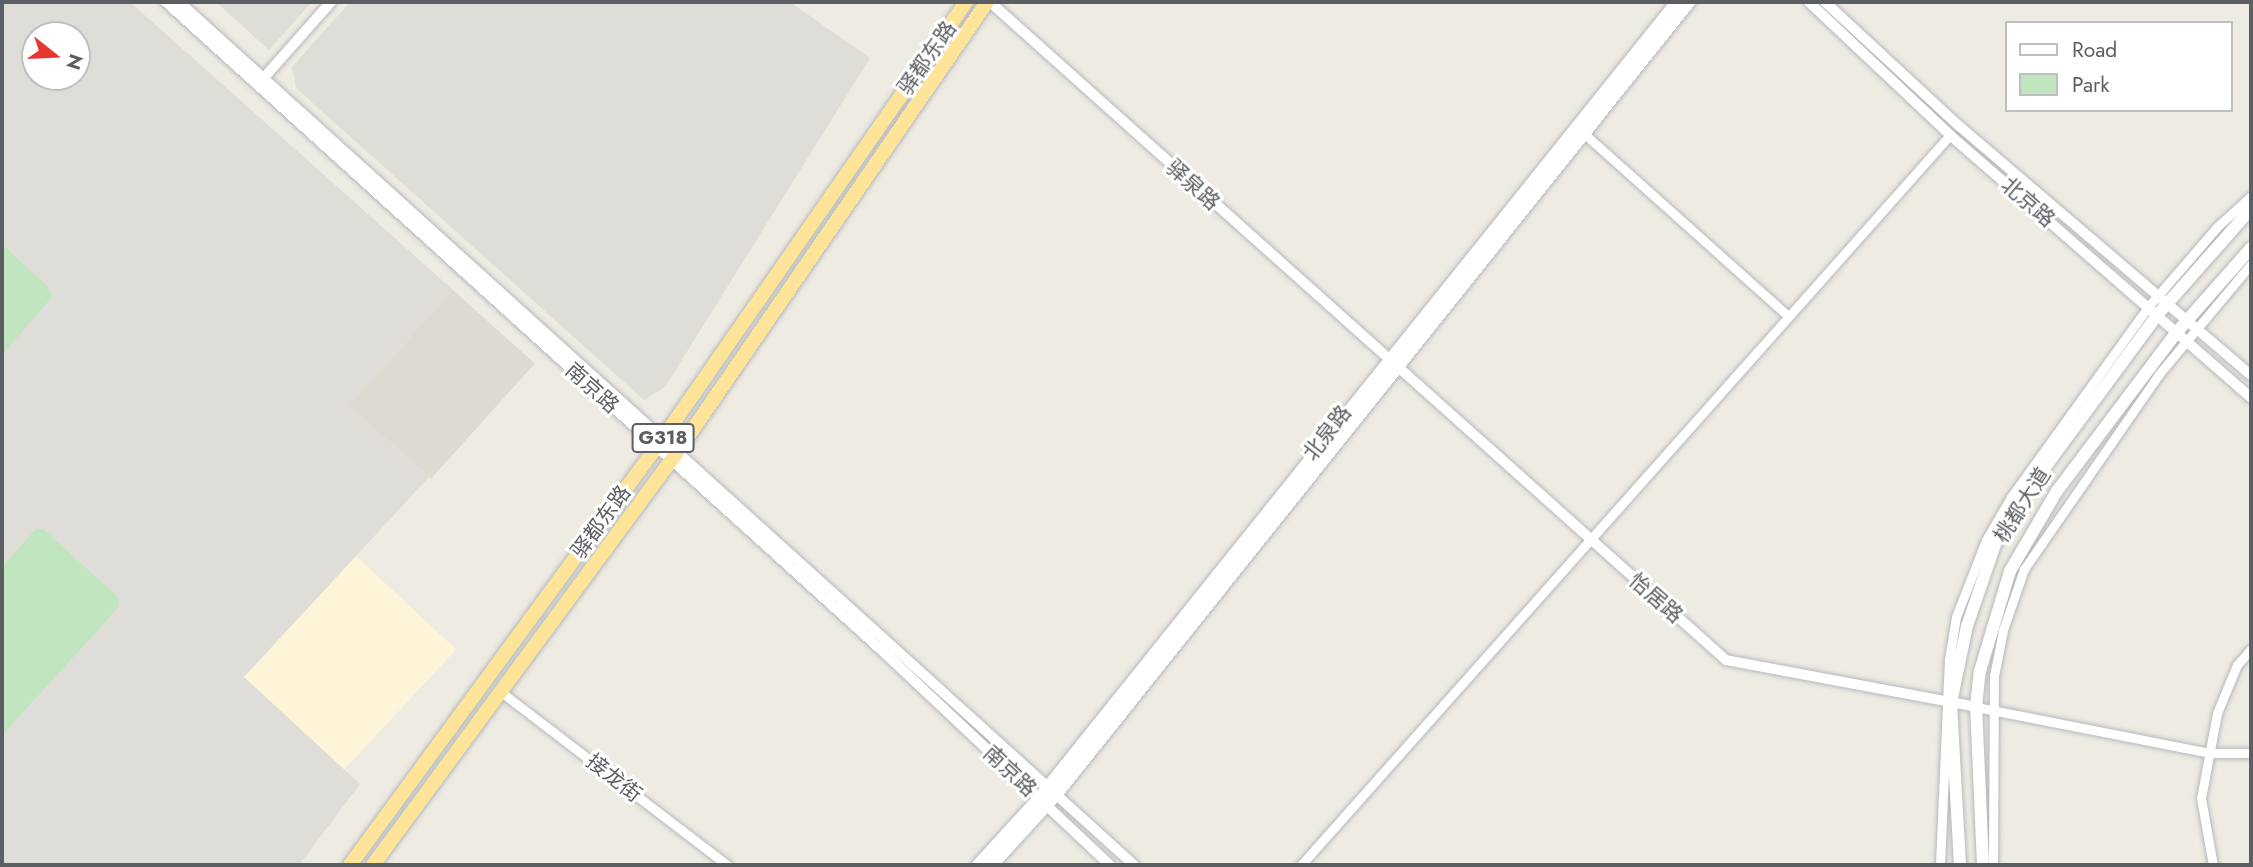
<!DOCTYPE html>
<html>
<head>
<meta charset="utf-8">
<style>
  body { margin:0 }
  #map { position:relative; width:2253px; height:867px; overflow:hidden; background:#eeebe3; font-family:Jost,"Noto Sans SC",sans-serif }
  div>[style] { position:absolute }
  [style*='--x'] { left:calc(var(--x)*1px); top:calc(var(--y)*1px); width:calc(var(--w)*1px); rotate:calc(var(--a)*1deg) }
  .commercial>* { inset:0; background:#fef4d8; transform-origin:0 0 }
  .industrial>* { inset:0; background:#dfddd7 }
  .education>* { inset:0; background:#dedad1; transform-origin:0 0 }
  .green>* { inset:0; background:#c0e5bf }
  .roads { filter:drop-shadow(0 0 2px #b5b9bd) drop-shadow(0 0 2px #b5b9bd) }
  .minor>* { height:9px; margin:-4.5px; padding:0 4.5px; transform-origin:4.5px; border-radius:4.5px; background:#fff }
  .tertiary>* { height:10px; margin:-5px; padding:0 5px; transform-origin:5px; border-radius:5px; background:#fff }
  .secondary>* { height:12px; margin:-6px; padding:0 6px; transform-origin:6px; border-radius:6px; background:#fff }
  .trunk>* { height:14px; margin:-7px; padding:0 7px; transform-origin:7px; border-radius:7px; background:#fee499 }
  span { translate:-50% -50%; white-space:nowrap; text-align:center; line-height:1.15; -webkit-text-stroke:6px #fff; paint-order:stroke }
  .shield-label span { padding:2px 5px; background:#fff; border:2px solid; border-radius:5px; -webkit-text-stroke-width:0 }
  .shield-label { font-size:19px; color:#5b5f64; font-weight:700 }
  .street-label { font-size:21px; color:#5b5f64 }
  .frame { position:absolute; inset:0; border:4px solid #5b5f64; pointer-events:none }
  .legend { position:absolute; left:2005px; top:21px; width:228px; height:91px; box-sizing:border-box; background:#fff; border:2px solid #bdbfc1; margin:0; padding:9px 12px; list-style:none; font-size:21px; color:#5b5f64 }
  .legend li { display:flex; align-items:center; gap:14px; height:35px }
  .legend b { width:35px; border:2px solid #bdbfc1 }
  .north { position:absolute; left:21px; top:21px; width:70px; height:70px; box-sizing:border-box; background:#fff; border:2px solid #bdbfc1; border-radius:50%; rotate:108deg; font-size:19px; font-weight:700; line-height:28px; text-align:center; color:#5b5f64 }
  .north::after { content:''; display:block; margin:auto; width:24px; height:32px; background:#e8362e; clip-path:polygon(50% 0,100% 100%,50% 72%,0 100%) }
</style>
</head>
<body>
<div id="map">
  <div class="commercial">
    <i style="left:356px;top:556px;width:137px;height:165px;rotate:43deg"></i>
  </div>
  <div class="industrial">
    <i style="clip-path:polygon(evenodd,2px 2px,130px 2px,453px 290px,350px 405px,429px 477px,244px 677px,360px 784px,299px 865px,2px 865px,2px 2px,35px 35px,77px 35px,77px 77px,35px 77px,35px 35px)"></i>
    <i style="clip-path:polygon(216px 2px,312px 2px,269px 50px)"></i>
    <i style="clip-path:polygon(350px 2px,790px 2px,870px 58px,665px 387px,644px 400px,296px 88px,292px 67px)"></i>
  </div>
  <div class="education">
    <i style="left:453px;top:290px;width:110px;height:155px;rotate:42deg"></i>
  </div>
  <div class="green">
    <i style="clip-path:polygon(4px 246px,48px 287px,52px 297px,2px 355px)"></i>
    <i style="clip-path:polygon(36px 529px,43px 529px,119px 598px,118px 608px,2px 735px,2px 567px)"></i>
  </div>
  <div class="roads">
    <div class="minor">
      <i style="--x:1580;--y:130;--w:279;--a:41.8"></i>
      <i style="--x:501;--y:692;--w:285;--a:37.4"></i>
      <i style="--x:1976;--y:707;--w:238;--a:11.1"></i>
      <i style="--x:2210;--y:753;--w:41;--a:0"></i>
      <i style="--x:1301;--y:865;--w:977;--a:-48.36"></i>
      <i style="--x:1940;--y:865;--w:205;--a:-87.5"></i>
      <i style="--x:1949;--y:660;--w:44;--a:-80.8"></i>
      <i style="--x:1956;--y:617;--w:83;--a:-68.7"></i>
      <i style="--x:1986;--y:540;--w:50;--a:-59.8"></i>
      <i style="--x:2011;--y:497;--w:234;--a:-54.2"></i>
      <i style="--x:2148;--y:307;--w:106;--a:-49.2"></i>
      <i style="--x:2217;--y:227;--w:46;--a:-42.4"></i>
      <i style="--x:1993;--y:865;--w:189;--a:-89.7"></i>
      <i style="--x:1994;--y:676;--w:47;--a:-78.9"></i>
      <i style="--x:2003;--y:630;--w:65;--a:-71"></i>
      <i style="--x:2024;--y:569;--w:237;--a:-55.3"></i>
      <i style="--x:2159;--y:374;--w:143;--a:-50.1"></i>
      <i style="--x:2213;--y:865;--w:68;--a:-100.2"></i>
      <i style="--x:2201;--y:798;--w:86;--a:-79.3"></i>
      <i style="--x:2217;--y:713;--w:52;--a:-67.4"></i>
      <i style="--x:2237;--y:665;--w:21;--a:-49"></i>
    </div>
    <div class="tertiary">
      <i style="--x:166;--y:2;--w:974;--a:42.17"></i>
      <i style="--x:888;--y:656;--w:305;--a:43.3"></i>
      <i style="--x:179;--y:2;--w:1287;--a:42.1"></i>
      <i style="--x:990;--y:2;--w:987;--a:41.8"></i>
      <i style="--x:1726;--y:660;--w:254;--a:10.6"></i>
      <i style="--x:1809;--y:2;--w:194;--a:43.3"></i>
      <i style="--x:1950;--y:135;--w:400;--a:41.1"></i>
      <i style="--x:1825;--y:2;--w:181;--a:42.8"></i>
      <i style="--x:1958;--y:125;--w:385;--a:40.5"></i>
      <i style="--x:261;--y:81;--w:106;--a:-48.5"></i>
    </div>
    <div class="secondary">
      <i style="--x:978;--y:865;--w:91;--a:-47.7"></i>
      <i style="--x:1039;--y:798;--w:1020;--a:-51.29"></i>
      <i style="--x:992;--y:865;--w:95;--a:-47.6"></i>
      <i style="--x:1056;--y:795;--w:1015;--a:-51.4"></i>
      <i style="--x:1960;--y:865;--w:162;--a:-93.2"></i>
      <i style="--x:1951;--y:703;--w:79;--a:-78.3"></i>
      <i style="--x:1967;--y:626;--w:89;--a:-71"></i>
      <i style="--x:1996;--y:542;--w:44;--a:-59.9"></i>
      <i style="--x:2018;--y:504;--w:236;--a:-53.6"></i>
      <i style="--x:2158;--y:314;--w:140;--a:-48.5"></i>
      <i style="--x:1983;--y:865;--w:158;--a:-92.5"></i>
      <i style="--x:1976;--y:707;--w:36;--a:-84"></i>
      <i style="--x:1980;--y:671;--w:104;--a:-73.3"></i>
      <i style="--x:2010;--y:571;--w:93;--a:-59.6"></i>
      <i style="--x:2057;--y:491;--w:199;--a:-53"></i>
      <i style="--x:2177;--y:332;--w:112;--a:-48.6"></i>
    </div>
    <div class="trunk">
      <i style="--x:350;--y:865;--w:529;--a:-53.76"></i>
      <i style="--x:663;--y:438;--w:531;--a:-55.2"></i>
      <i style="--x:373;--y:865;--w:514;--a:-53.62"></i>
      <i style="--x:678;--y:451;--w:545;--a:-55.46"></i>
    </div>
  </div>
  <div class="shield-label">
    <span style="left:663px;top:438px">G318</span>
  </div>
  <div class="street-label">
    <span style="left:927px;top:58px;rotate:-55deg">驿都东路</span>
    <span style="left:1193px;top:185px;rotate:42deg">驿泉路</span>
    <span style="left:2028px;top:202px;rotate:41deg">北京路</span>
    <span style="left:592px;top:388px;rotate:42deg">南京路</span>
    <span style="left:1327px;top:433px;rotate:-52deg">北泉路</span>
    <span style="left:2022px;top:505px;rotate:-57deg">桃都大道</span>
    <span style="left:601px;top:522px;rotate:-54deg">驿都东路</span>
    <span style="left:1656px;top:598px;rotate:41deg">怡居路</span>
    <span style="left:1010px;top:771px;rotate:43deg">南京路</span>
    <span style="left:614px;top:778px;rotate:38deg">接龙街</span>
  </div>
  <div class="frame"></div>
  <ul class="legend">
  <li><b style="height:9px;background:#fff"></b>Road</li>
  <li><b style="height:19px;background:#c0e5bf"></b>Park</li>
  </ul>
  <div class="north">N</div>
</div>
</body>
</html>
